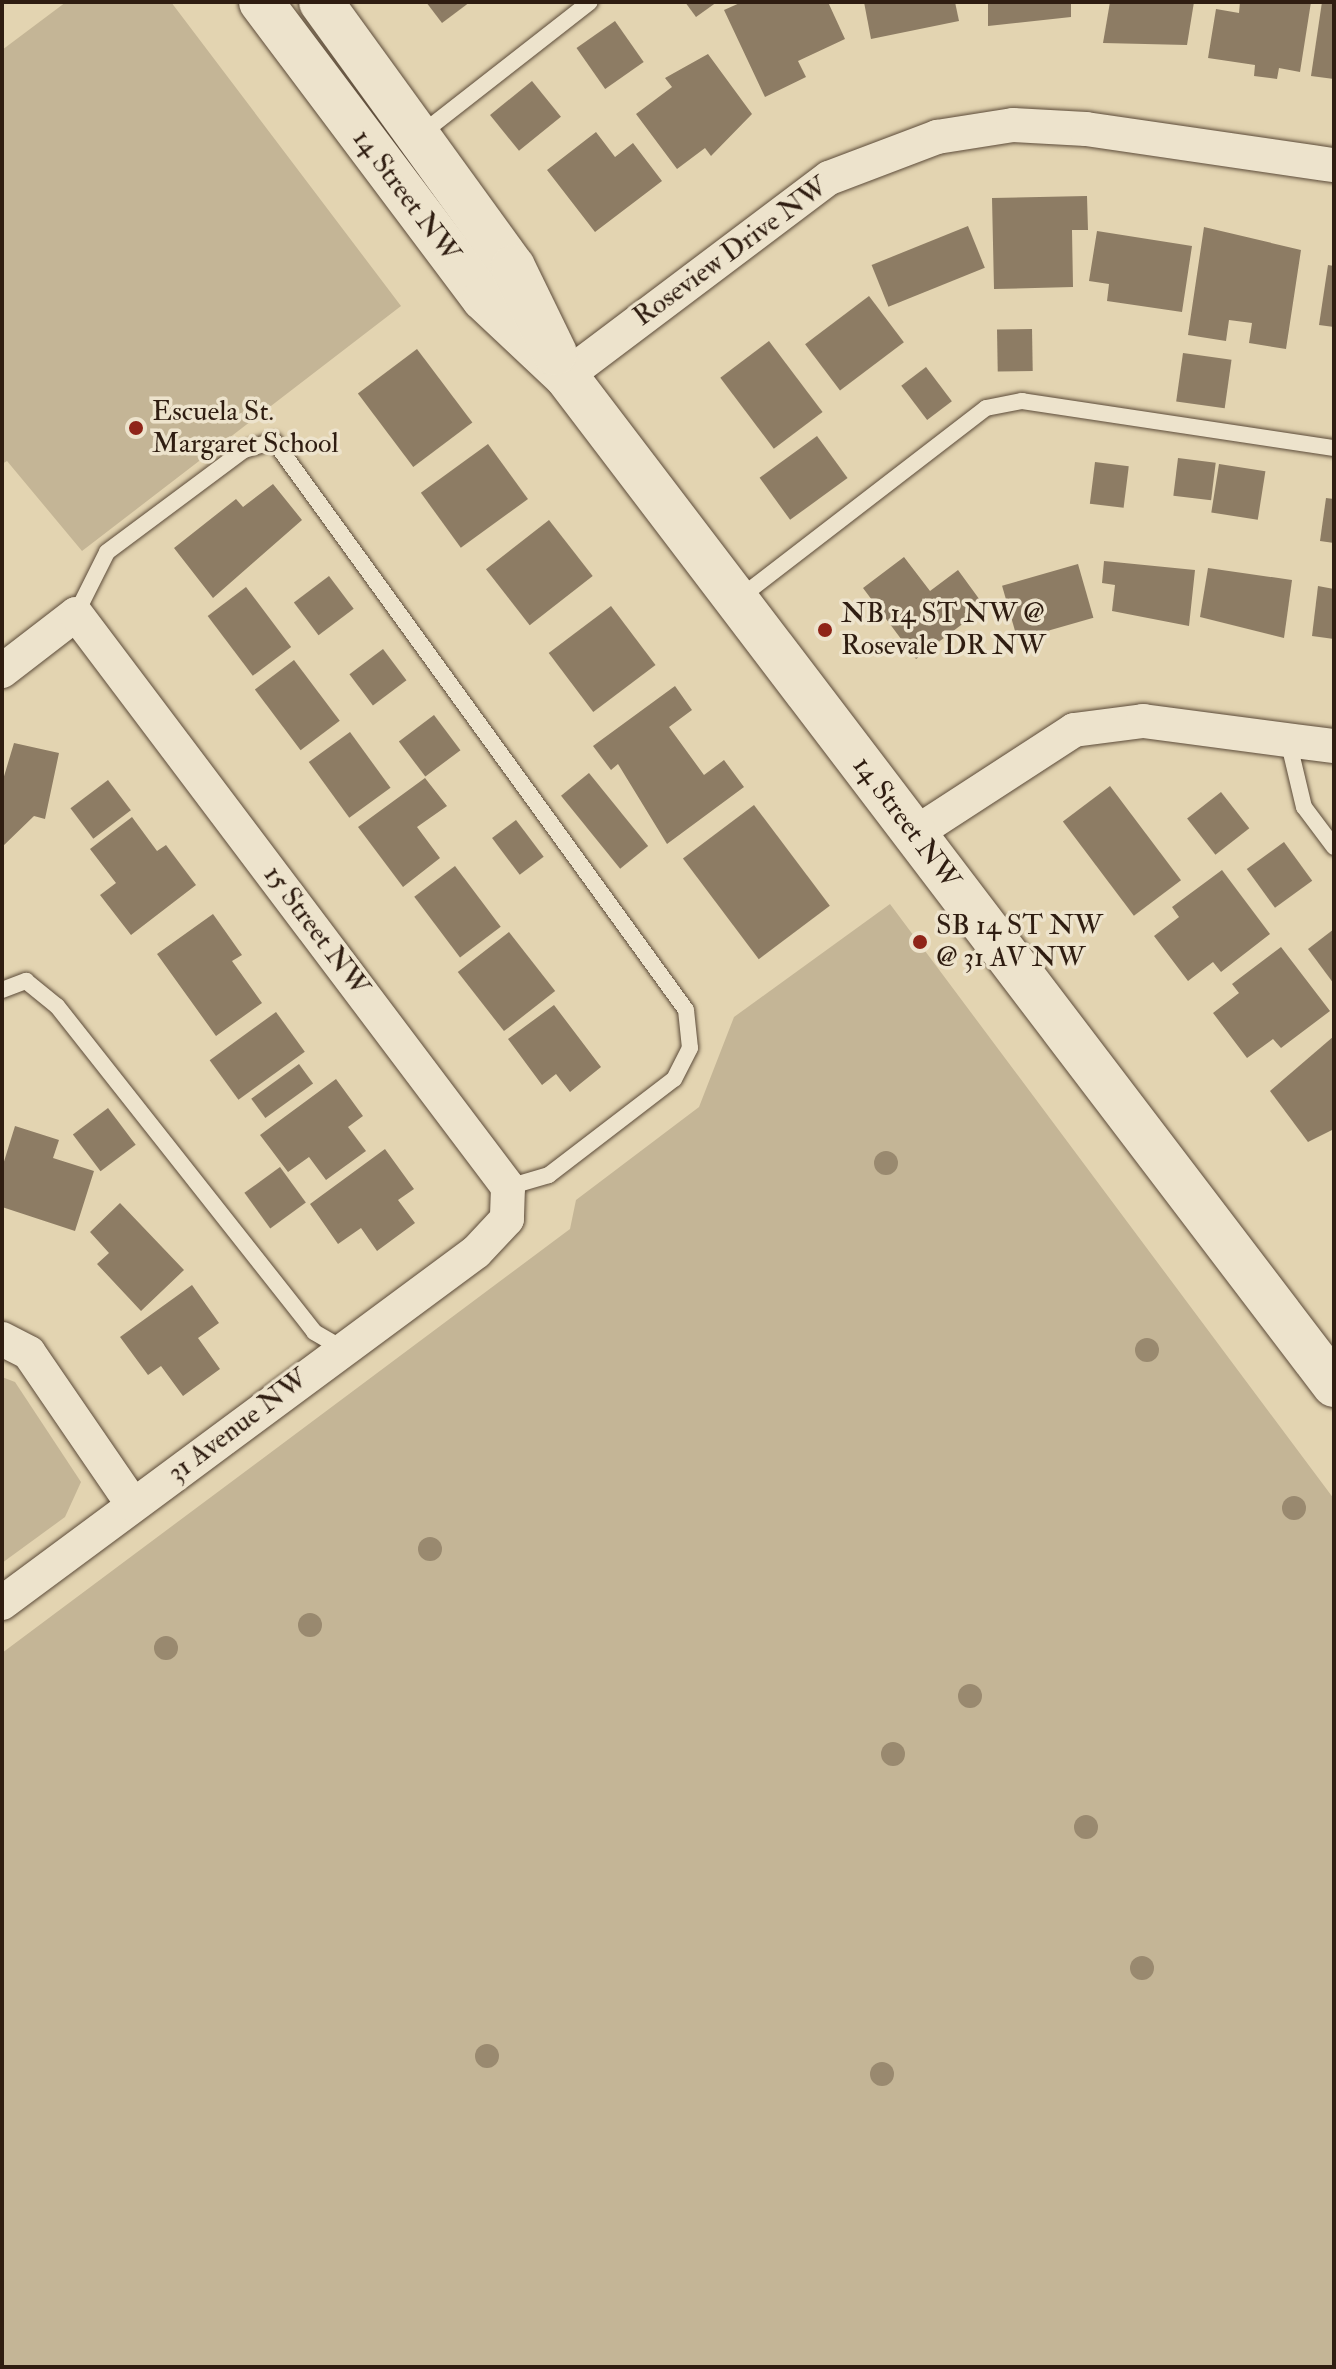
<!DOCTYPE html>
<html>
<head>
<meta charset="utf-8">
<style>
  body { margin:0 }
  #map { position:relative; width:1336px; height:2369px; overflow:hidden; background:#e3d4b1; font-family:"IM FELL Double Pica",serif }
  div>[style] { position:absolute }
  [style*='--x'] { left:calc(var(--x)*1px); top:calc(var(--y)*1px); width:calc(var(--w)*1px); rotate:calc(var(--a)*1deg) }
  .green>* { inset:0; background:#c4b596 }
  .building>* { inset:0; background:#8d7c64; transform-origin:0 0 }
  .roads { filter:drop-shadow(0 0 2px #5c4b39) drop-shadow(0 0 2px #5c4b39) }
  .service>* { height:16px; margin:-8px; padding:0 8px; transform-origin:8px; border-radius:8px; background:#ede3cc }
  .minor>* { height:34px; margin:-17px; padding:0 17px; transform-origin:17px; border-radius:17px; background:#ede3cc }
  .secondary>* { height:44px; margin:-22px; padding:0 22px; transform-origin:22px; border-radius:22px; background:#ede3cc }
  .trees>* { width:24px; height:24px; margin:-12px; border-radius:50%; background:#99896f }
  .dots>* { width:22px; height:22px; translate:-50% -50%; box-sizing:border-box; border:4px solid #ede3cc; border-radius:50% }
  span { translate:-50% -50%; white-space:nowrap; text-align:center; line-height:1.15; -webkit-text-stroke:7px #ede3cc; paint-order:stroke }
  .street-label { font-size:28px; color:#2f1d11 }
  .poi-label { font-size:28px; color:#2f1d11 }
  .left { translate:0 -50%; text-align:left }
  .frame { position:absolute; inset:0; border:4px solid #2f1d11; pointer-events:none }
</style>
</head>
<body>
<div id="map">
  <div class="green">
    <i style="clip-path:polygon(66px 2px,171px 2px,401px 306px,82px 551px,7px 461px,2px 464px,2px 50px)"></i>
    <i style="clip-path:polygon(890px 904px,1334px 1499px,1334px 2367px,2px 2367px,2px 1653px,570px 1229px,576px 1200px,699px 1107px,734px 1017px)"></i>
    <i style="clip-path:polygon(2px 1377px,15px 1382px,81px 1482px,65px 1517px,2px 1563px)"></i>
  </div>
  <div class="building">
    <i style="clip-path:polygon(426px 2px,470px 2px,442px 23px)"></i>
    <i style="clip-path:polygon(685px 2px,717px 2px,696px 17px)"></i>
    <i style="clip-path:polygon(742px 2px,828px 2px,845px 39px,798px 61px,806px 77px,765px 97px,724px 10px)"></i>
    <i style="clip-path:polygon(864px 2px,955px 2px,959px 21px,871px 39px)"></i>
    <i style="clip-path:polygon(988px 2px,1071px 2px,1071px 17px,988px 26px)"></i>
    <i style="clip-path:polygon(1110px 2px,1194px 2px,1187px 45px,1103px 43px)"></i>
    <i style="clip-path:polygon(1240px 2px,1311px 2px,1300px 72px,1279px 68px,1277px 79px,1254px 76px,1255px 65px,1208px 58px,1216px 9px,1239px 13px)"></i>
    <i style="clip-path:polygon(1322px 2px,1334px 2px,1334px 79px,1311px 76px)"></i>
    <i style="left:615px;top:21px;width:50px;height:47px;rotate:55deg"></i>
    <i style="clip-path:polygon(708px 54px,752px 114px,711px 156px,705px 148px,677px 169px,636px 114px,672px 87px,665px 78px)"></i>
    <i style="left:532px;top:81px;width:46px;height:54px;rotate:51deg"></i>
    <i style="clip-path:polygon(596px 132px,615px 157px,633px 143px,662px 181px,595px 232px,547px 170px)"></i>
    <i style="clip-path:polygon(1087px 196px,1088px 230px,1072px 230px,1073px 287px,994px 289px,992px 198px)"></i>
    <i style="left:968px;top:226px;width:45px;height:104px;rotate:68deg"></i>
    <i style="clip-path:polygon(1204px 227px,1301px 250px,1286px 349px,1249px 343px,1252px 323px,1229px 320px,1226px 341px,1188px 335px)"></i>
    <i style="clip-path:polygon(1097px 231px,1192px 246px,1182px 312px,1107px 301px,1109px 284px,1089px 281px)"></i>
    <i style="clip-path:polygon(1328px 265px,1334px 266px,1334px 327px,1319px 325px)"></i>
    <i style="left:869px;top:296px;width:58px;height:80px;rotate:53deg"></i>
    <i style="left:1032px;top:329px;width:42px;height:35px;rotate:89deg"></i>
    <i style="left:769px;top:341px;width:89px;height:61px;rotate:53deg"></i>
    <i style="left:417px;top:349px;width:92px;height:74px;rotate:53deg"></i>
    <i style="left:1183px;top:353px;width:49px;height:49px;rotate:8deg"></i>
    <i style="left:926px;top:367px;width:43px;height:31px;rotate:53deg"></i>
    <i style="left:817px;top:436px;width:52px;height:71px;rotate:54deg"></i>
    <i style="left:488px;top:444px;width:68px;height:83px;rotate:54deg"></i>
    <i style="left:1178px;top:458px;width:38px;height:38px;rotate:7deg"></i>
    <i style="left:1095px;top:462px;width:34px;height:42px;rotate:7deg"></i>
    <i style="left:1219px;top:464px;width:47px;height:49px;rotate:9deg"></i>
    <i style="clip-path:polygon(273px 484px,302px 520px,213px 598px,174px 548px,236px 499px,243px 507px)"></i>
    <i style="clip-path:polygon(1326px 498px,1334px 499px,1334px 543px,1320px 541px)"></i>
    <i style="left:549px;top:520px;width:71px;height:80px;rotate:52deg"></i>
    <i style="clip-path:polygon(904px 557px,930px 591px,958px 570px,985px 607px,916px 659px,863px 588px)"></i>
    <i style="clip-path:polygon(1104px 561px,1195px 570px,1189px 626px,1112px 611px,1115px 585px,1102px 583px)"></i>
    <i style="left:1078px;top:564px;width:56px;height:79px;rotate:74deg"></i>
    <i style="clip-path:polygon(1208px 568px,1292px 580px,1284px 638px,1200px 617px)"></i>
    <i style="left:329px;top:576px;width:41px;height:44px;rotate:53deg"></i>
    <i style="clip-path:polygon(1318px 586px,1334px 589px,1334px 639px,1312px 636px)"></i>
    <i style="left:246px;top:587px;width:75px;height:48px;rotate:53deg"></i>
    <i style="left:611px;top:606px;width:74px;height:78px;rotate:53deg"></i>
    <i style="left:383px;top:649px;width:39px;height:42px;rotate:53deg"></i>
    <i style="left:294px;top:660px;width:76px;height:49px;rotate:53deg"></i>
    <i style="clip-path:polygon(675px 686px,692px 710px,669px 727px,704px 775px,724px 760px,744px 787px,667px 844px,618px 764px,611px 770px,593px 746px)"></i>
    <i style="left:434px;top:715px;width:44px;height:44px;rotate:53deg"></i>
    <i style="left:350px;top:732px;width:69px;height:51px;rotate:54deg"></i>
    <i style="clip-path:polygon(14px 743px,59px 753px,45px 819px,34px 816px,2px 847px,2px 783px)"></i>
    <i style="left:589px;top:773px;width:94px;height:36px;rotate:51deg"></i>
    <i style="clip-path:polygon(425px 778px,447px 806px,417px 827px,440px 858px,403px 887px,358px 827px)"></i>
    <i style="left:108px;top:780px;width:38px;height:47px;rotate:53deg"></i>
    <i style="left:1110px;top:786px;width:118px;height:59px;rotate:53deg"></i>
    <i style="left:1221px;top:792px;width:46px;height:43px;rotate:52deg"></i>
    <i style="left:754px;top:805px;width:126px;height:89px;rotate:53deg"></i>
    <i style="clip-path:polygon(132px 817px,157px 851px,166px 845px,196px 885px,131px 935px,100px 895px,116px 883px,90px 849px)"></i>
    <i style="left:516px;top:820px;width:46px;height:30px;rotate:53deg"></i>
    <i style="left:1284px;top:842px;width:48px;height:46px;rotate:54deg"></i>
    <i style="left:455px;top:866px;width:76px;height:51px;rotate:53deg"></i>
    <i style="clip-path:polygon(1222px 870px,1270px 934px,1221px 972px,1213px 962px,1188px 981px,1154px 936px,1179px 917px,1172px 907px)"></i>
    <i style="clip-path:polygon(213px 914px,242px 955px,232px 961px,262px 1003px,216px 1036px,157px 954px)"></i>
    <i style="clip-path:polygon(1334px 929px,1334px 984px,1308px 949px)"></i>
    <i style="left:509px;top:932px;width:75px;height:65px;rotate:52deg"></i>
    <i style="clip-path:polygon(1281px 947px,1330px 1011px,1281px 1048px,1273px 1039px,1247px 1058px,1213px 1013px,1239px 993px,1232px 984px)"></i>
    <i style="clip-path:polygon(554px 1005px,601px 1067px,570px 1092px,556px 1074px,542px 1085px,508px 1039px)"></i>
    <i style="left:276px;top:1012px;width:49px;height:82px;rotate:54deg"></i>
    <i style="clip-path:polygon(1334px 1036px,1334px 1129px,1308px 1142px,1270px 1091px)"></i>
    <i style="left:299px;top:1064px;width:24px;height:59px;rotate:54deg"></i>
    <i style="clip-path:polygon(336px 1079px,363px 1116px,348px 1127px,366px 1151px,326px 1180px,309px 1157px,288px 1172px,260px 1135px)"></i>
    <i style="left:108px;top:1108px;width:46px;height:44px;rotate:53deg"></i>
    <i style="clip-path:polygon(15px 1126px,59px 1140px,53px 1158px,94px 1171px,75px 1231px,2px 1207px,2px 1168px)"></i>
    <i style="clip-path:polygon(385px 1149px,414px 1189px,398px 1200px,415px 1223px,377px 1251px,361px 1228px,338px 1244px,310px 1204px)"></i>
    <i style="left:280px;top:1167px;width:44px;height:44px;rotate:54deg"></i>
    <i style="clip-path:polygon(120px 1203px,184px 1270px,141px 1311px,97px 1264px,109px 1253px,90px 1232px)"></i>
    <i style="clip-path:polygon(192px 1285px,219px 1323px,198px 1338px,220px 1369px,183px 1396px,161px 1366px,148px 1375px,120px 1337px)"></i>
  </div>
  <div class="roads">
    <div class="service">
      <i style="--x:421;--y:134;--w:214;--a:-38"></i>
      <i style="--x:738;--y:599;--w:313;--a:-37.6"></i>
      <i style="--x:986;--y:408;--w:37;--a:-11"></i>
      <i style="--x:1022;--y:401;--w:316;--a:8.6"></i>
      <i style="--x:76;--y:614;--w:69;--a:-63.4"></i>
      <i style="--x:107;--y:552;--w:171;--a:-36.7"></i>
      <i style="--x:244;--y:450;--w:31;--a:-17"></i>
      <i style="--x:274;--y:441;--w:702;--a:54.09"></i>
      <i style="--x:686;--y:1010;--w:38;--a:84"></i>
      <i style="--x:690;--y:1048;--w:35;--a:117"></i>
      <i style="--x:674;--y:1079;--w:158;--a:142.5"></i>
      <i style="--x:549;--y:1175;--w:43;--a:163.7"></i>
      <i style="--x:1288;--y:740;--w:69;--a:76.6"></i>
      <i style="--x:1304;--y:807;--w:50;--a:53.1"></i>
      <i style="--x:2;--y:990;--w:26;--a:-21"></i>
      <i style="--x:26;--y:981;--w:40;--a:39"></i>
      <i style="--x:57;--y:1006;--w:415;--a:51.7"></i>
      <i style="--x:314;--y:1332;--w:32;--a:30"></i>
    </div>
    <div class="minor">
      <i style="--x:566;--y:376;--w:329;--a:-37"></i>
      <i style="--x:829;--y:178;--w:116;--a:-20.8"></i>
      <i style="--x:937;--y:137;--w:77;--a:-9"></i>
      <i style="--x:1013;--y:125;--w:73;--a:3.1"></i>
      <i style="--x:1086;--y:129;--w:251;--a:8.3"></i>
      <i style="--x:2;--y:671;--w:93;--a:-37.6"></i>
      <i style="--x:76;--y:614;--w:718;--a:52.99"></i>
      <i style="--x:508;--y:1187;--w:32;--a:92"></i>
      <i style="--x:507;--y:1219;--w:45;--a:133.2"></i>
      <i style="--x:476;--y:1252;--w:590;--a:143.48"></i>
      <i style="--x:914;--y:834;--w:191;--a:-33"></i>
      <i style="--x:1074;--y:730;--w:70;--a:-7.4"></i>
      <i style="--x:1143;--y:721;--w:193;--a:7.5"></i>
      <i style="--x:2;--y:1339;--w:30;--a:27"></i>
      <i style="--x:29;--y:1353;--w:184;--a:55.6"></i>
    </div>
    <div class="secondary">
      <i style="--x:261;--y:2;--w:371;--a:53.1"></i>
      <i style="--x:484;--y:299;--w:112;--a:43.2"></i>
      <i style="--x:566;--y:376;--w:1268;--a:52.72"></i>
      <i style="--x:321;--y:2;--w:327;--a:54.1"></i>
      <i style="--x:513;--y:267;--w:96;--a:64"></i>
    </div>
  </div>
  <div class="trees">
    <i style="left:886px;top:1163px"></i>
    <i style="left:1147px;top:1350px"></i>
    <i style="left:1294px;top:1508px"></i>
    <i style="left:430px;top:1549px"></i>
    <i style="left:310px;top:1625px"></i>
    <i style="left:166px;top:1648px"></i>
    <i style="left:970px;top:1696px"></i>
    <i style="left:893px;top:1754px"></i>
    <i style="left:1086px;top:1827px"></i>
    <i style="left:1142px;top:1968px"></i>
    <i style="left:487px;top:2056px"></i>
    <i style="left:882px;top:2074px"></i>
  </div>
  <div class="dots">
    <i style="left:136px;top:428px;background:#8f2418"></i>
    <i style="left:825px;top:630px;background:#8f2418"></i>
    <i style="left:920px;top:942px;background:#8f2418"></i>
  </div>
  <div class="street-label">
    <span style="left:406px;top:196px;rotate:53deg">14 Street NW</span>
    <span style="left:731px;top:252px;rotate:-36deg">Roseview Drive NW</span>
    <span style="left:906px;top:823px;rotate:53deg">14 Street NW</span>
    <span style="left:316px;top:931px;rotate:53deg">15 Street NW</span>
    <span style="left:238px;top:1426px;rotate:-37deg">31 Avenue NW</span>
  </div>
  <div class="poi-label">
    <span class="left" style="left:152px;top:428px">Escuela St.<br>Margaret School</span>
    <span class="left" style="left:841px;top:630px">NB 14 ST NW @<br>Rosevale DR NW</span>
    <span class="left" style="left:936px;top:942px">SB 14 ST NW<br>@ 31 AV NW</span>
  </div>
  <div class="frame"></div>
</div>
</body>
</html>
